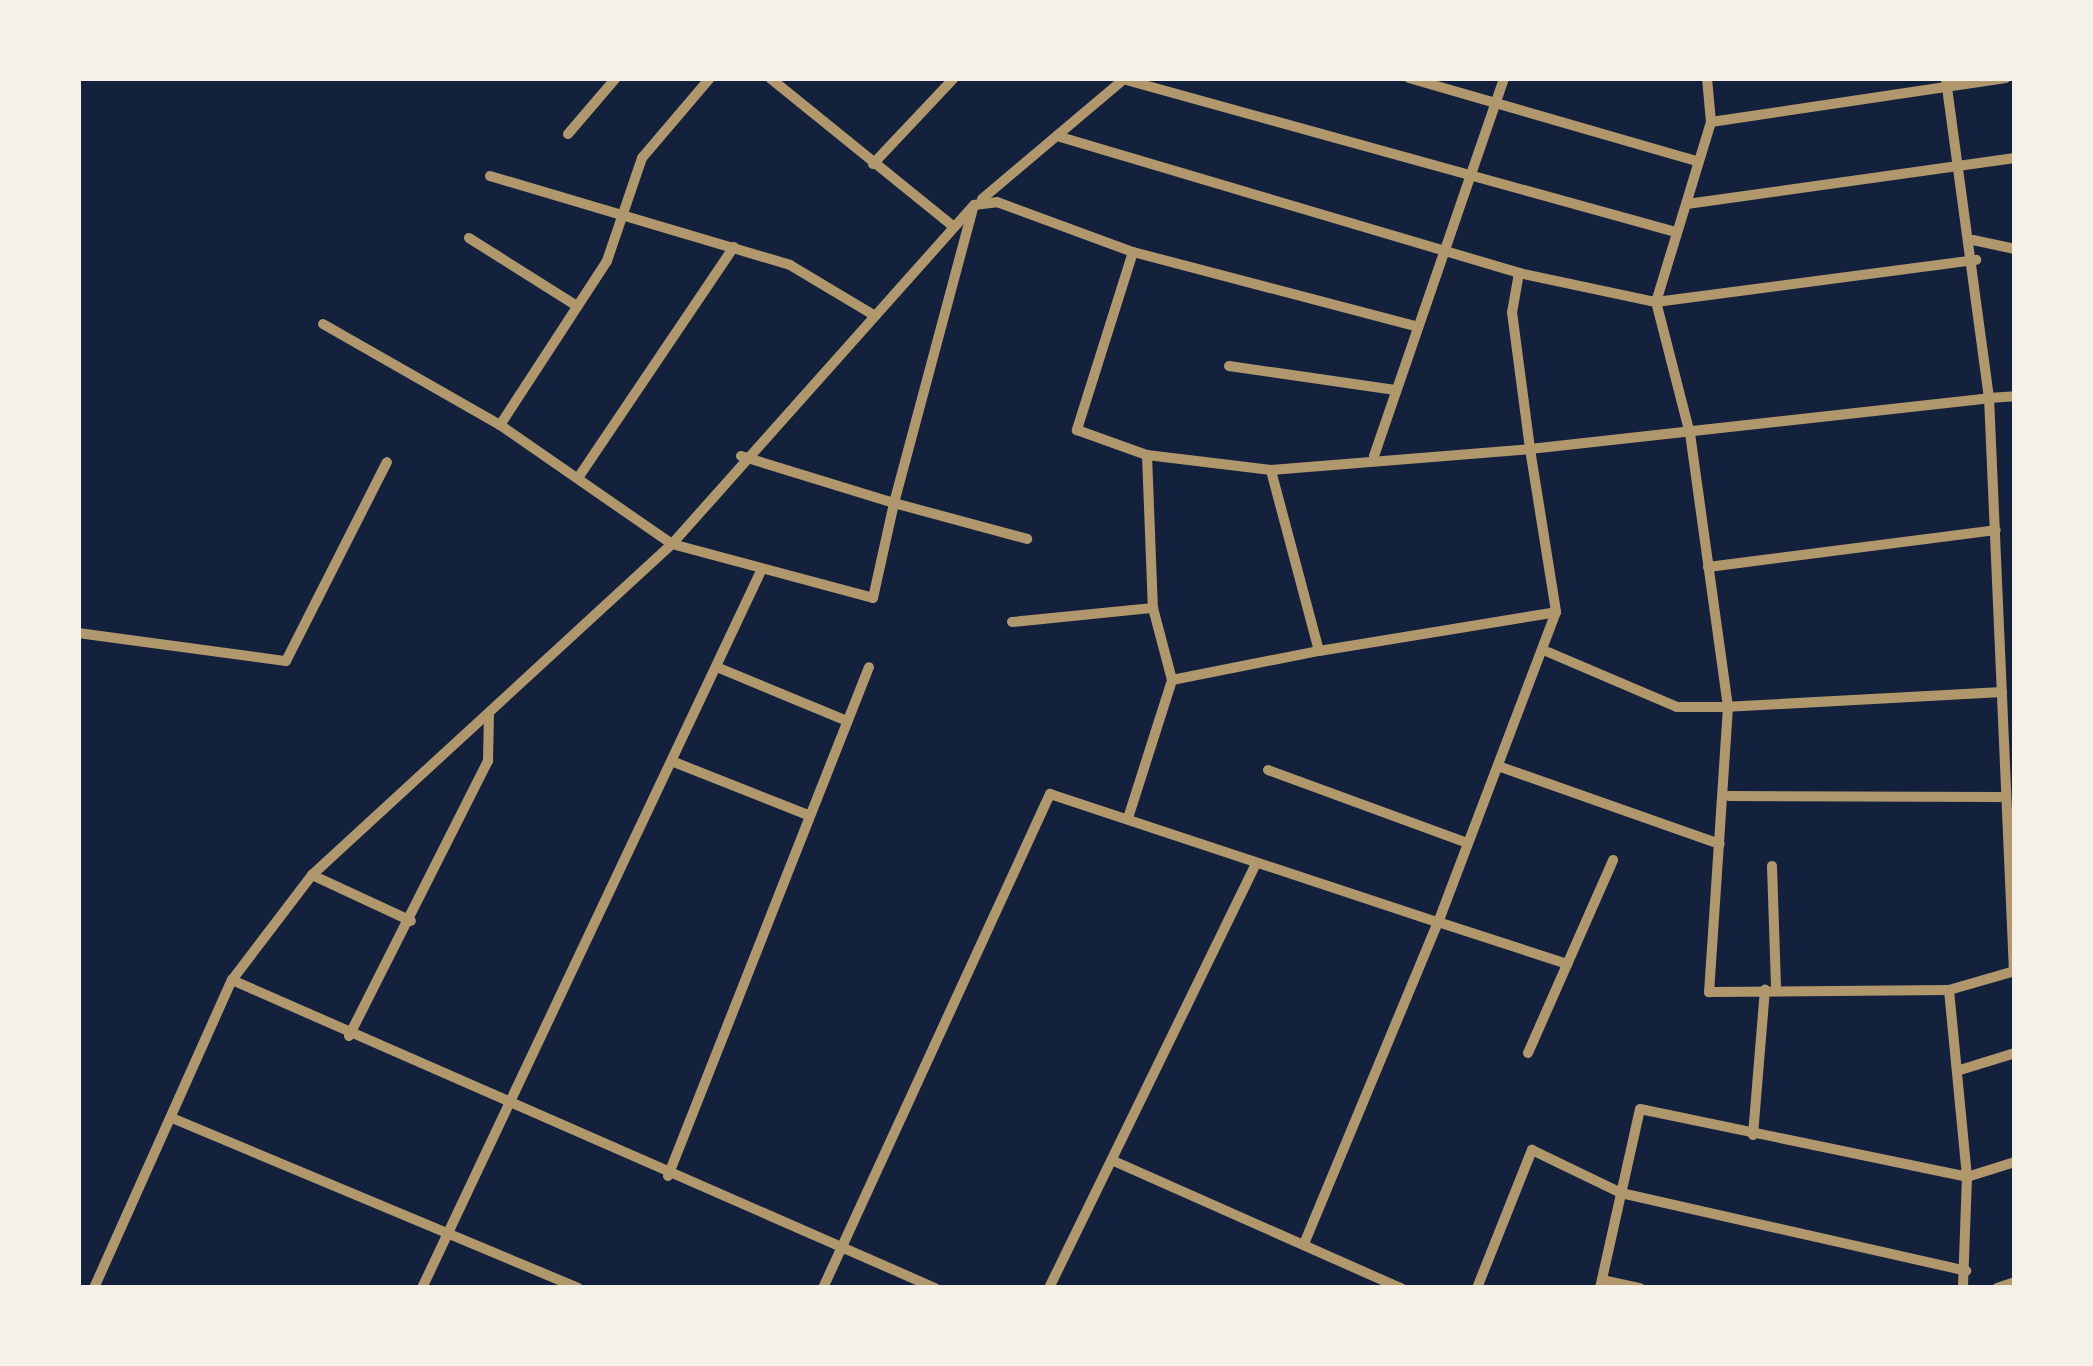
<!DOCTYPE html>
<html>
<head>
<meta charset="utf-8">
<style>
  body { margin:0 }
  #map { position:relative; width:2093px; height:1366px; overflow:hidden; background:#14213d; font-family:"PT Sans Narrow",sans-serif }
  div>[style] { position:absolute }
  [style*='--x'] { left:calc(var(--x)*1px); top:calc(var(--y)*1px); width:calc(var(--w)*1px); rotate:calc(var(--a)*1deg) }
  .minor>* { height:10px; margin:-5px; padding:0 5px; transform-origin:5px; border-radius:5px; background:#b1986c }
  span { translate:-50% -50%; white-space:nowrap; text-align:center; line-height:1.15; -webkit-text-stroke:10px #f6f1e7; paint-order:stroke }
  .frame { position:absolute; inset:0; border:81px solid #f6f1e7; pointer-events:none }
</style>
</head>
<body>
<div id="map">
  <div class="minor">
    <i style="--x:710;--y:78;--w:105;--a:130.4"></i>
    <i style="--x:642;--y:158;--w:109;--a:108.8"></i>
    <i style="--x:607;--y:261;--w:196;--a:123.1"></i>
    <i style="--x:500;--y:425;--w:209;--a:34.7"></i>
    <i style="--x:672;--y:544;--w:208;--a:15"></i>
    <i style="--x:873;--y:598;--w:97;--a:-77.5"></i>
    <i style="--x:894;--y:503;--w:138;--a:15.1"></i>
    <i style="--x:770;--y:78;--w:235;--a:39"></i>
    <i style="--x:1119;--y:78;--w:578;--a:15.46"></i>
    <i style="--x:1409;--y:78;--w:300;--a:16.1"></i>
    <i style="--x:1711;--y:122;--w:298;--a:-8.5"></i>
    <i style="--x:568;--y:134;--w:74;--a:-49.4"></i>
    <i style="--x:1057;--y:136;--w:482;--a:16.5"></i>
    <i style="--x:1519;--y:273;--w:140;--a:12"></i>
    <i style="--x:1656;--y:302;--w:323;--a:-7.5"></i>
    <i style="--x:873;--y:164;--w:118;--a:-46.7"></i>
    <i style="--x:490;--y:176;--w:313;--a:16.5"></i>
    <i style="--x:790;--y:265;--w:96;--a:30.9"></i>
    <i style="--x:982;--y:199;--w:186;--a:-40.2"></i>
    <i style="--x:1687;--y:204;--w:331;--a:-8"></i>
    <i style="--x:469;--y:238;--w:128;--a:32.2"></i>
    <i style="--x:1973;--y:240;--w:43;--a:12.1"></i>
    <i style="--x:1133;--y:252;--w:187;--a:107.5"></i>
    <i style="--x:1077;--y:430;--w:74;--a:19.7"></i>
    <i style="--x:1147;--y:455;--w:125;--a:6.9"></i>
    <i style="--x:1519;--y:273;--w:40;--a:100"></i>
    <i style="--x:1512;--y:312;--w:138;--a:82.5"></i>
    <i style="--x:1530;--y:449;--w:462;--a:-6.3"></i>
    <i style="--x:1989;--y:398;--w:323;--a:-97.7"></i>
    <i style="--x:323;--y:324;--w:204;--a:29.7"></i>
    <i style="--x:1229;--y:366;--w:168;--a:8.2"></i>
    <i style="--x:1147;--y:455;--w:153;--a:87.8"></i>
    <i style="--x:741;--y:456;--w:160;--a:17.1"></i>
    <i style="--x:894;--y:503;--w:305;--a:-75"></i>
    <i style="--x:1374;--y:456;--w:400;--a:-71"></i>
    <i style="--x:580;--y:475;--w:275;--a:-56"></i>
    <i style="--x:1708;--y:567;--w:290;--a:-7.3"></i>
    <i style="--x:1012;--y:622;--w:142;--a:-5.7"></i>
    <i style="--x:1153;--y:608;--w:74;--a:75.2"></i>
    <i style="--x:78;--y:633;--w:210;--a:7.7"></i>
    <i style="--x:286;--y:661;--w:223;--a:-63.1"></i>
    <i style="--x:1319;--y:651;--w:240;--a:-9.3"></i>
    <i style="--x:1548;--y:652;--w:140;--a:23.1"></i>
    <i style="--x:1677;--y:707;--w:51;--a:0"></i>
    <i style="--x:1728;--y:707;--w:276;--a:-97.9"></i>
    <i style="--x:1690;--y:434;--w:136;--a:-104.4"></i>
    <i style="--x:1656;--y:302;--w:188;--a:-73"></i>
    <i style="--x:1711;--y:122;--w:44;--a:-95.2"></i>
    <i style="--x:719;--y:668;--w:139;--a:22.5"></i>
    <i style="--x:2002;--y:692;--w:274;--a:176.9"></i>
    <i style="--x:1728;--y:707;--w:286;--a:93.8"></i>
    <i style="--x:1709;--y:992;--w:240;--a:-0.5"></i>
    <i style="--x:1949;--y:990;--w:69;--a:-16.1"></i>
    <i style="--x:674;--y:762;--w:144;--a:21.6"></i>
    <i style="--x:1498;--y:766;--w:235;--a:19.4"></i>
    <i style="--x:1268;--y:770;--w:212;--a:20.1"></i>
    <i style="--x:1729;--y:796;--w:271;--a:0.2"></i>
    <i style="--x:1129;--y:815;--w:142;--a:-72.3"></i>
    <i style="--x:1172;--y:680;--w:150;--a:-11.2"></i>
    <i style="--x:1319;--y:651;--w:187;--a:-104.9"></i>
    <i style="--x:1271;--y:470;--w:260;--a:-4.6"></i>
    <i style="--x:1530;--y:449;--w:165;--a:80.9"></i>
    <i style="--x:1556;--y:612;--w:332;--a:110.8"></i>
    <i style="--x:1438;--y:922;--w:136;--a:18"></i>
    <i style="--x:1772;--y:866;--w:123;--a:88.1"></i>
    <i style="--x:312;--y:875;--w:109;--a:24.9"></i>
    <i style="--x:2014;--y:972;--w:575;--a:-92.49"></i>
    <i style="--x:1989;--y:398;--w:26;--a:-4"></i>
    <i style="--x:232;--y:980;--w:768;--a:23.66"></i>
    <i style="--x:1949;--y:990;--w:188;--a:84.5"></i>
    <i style="--x:1967;--y:1177;--w:111;--a:92.1"></i>
    <i style="--x:349;--y:1036;--w:308;--a:-63.2"></i>
    <i style="--x:488;--y:761;--w:47;--a:-88.8"></i>
    <i style="--x:1528;--y:1053;--w:211;--a:-66.2"></i>
    <i style="--x:1960;--y:1070;--w:58;--a:-17.2"></i>
    <i style="--x:172;--y:1118;--w:440;--a:22.7"></i>
    <i style="--x:1753;--y:1135;--w:146;--a:-85.3"></i>
    <i style="--x:1116;--y:1162;--w:312;--a:23.9"></i>
    <i style="--x:668;--y:1176;--w:547;--a:-68.45"></i>
    <i style="--x:1602;--y:1280;--w:39;--a:12"></i>
    <i style="--x:94;--y:1288;--w:338;--a:-65.9"></i>
    <i style="--x:232;--y:980;--w:132;--a:-52.7"></i>
    <i style="--x:312;--y:875;--w:489;--a:-42.6"></i>
    <i style="--x:672;--y:544;--w:454;--a:-48.3"></i>
    <i style="--x:974;--y:205;--w:23;--a:-7"></i>
    <i style="--x:997;--y:202;--w:145;--a:20.2"></i>
    <i style="--x:1133;--y:252;--w:292;--a:14.7"></i>
    <i style="--x:422;--y:1288;--w:791;--a:-64.7"></i>
    <i style="--x:823;--y:1288;--w:544;--a:-65.32"></i>
    <i style="--x:1050;--y:794;--w:409;--a:18.3"></i>
    <i style="--x:1438;--y:922;--w:346;--a:112.6"></i>
    <i style="--x:1049;--y:1288;--w:473;--a:-64"></i>
    <i style="--x:1477;--y:1288;--w:149;--a:-68.3"></i>
    <i style="--x:1532;--y:1150;--w:99;--a:25.8"></i>
    <i style="--x:1621;--y:1193;--w:354;--a:12.7"></i>
    <i style="--x:1600;--y:1288;--w:183;--a:-77.4"></i>
    <i style="--x:1640;--y:1109;--w:334;--a:11.7"></i>
    <i style="--x:1967;--y:1177;--w:50;--a:-17.4"></i>
    <i style="--x:1997;--y:1288;--w:19;--a:-18"></i>
  </div>
  <div class="frame"></div>
</div>
</body>
</html>
